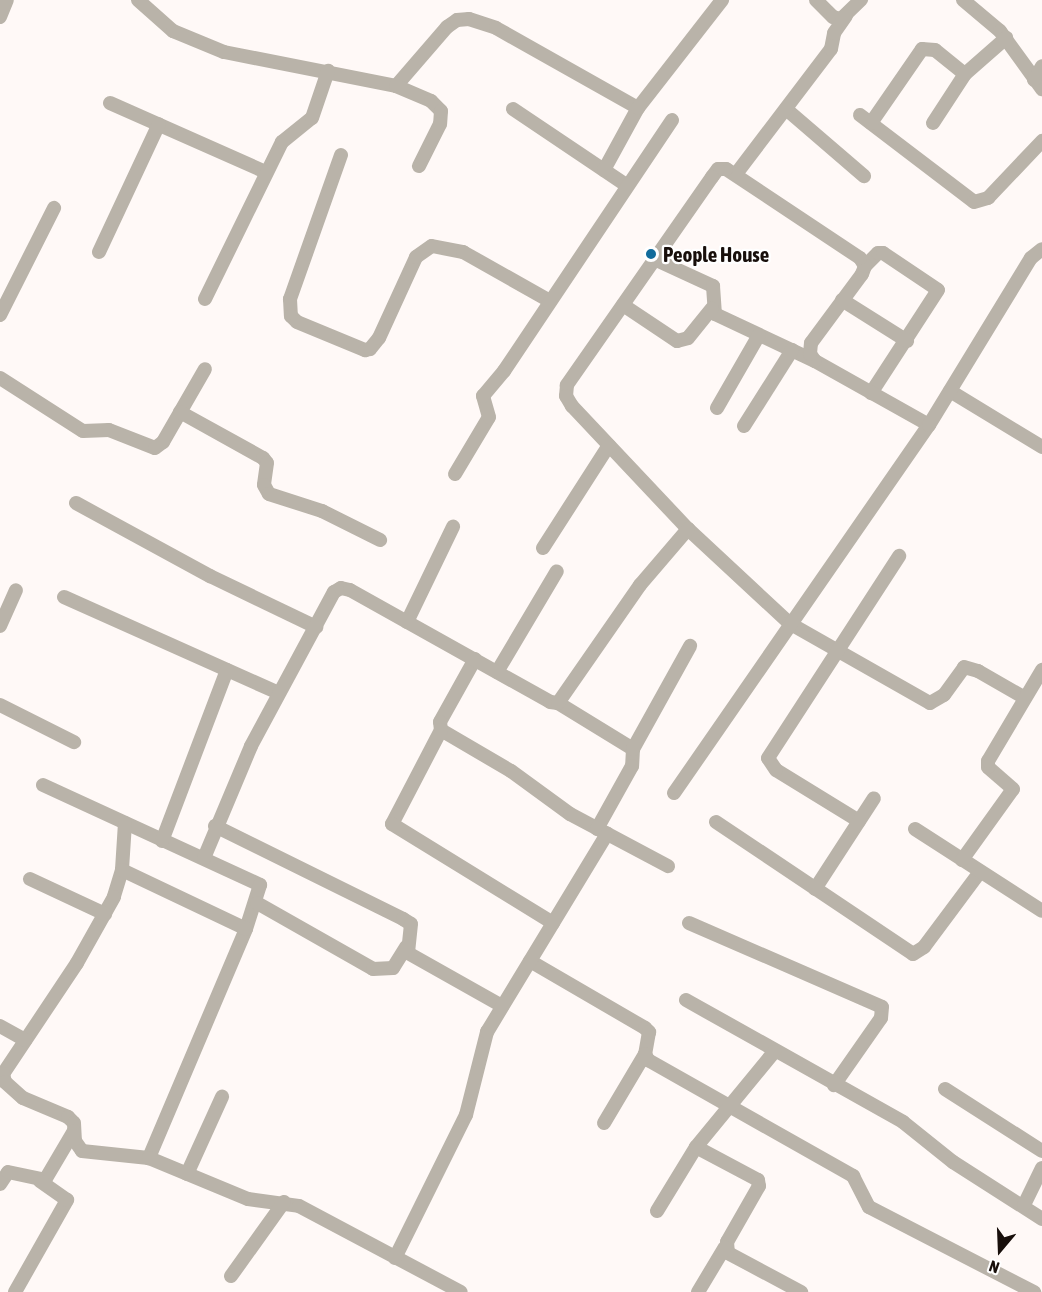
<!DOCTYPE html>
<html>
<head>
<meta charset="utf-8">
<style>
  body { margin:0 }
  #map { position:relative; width:1042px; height:1292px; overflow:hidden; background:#fff9f7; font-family:"Asap Condensed",sans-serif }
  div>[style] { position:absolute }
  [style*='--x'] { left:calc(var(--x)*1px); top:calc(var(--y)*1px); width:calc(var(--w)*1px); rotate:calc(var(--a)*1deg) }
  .minor>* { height:14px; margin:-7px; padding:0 7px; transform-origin:7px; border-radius:7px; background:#b9b3a9 }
  .dots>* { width:16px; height:16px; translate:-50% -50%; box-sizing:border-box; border:3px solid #fff; border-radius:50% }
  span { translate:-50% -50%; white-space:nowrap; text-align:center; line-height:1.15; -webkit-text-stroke:4.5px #fff; paint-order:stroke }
  .poi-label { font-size:21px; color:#180f0b; font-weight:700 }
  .left { translate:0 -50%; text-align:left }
  .north { position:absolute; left:970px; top:1220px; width:60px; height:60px; -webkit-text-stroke:4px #fff; paint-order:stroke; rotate:199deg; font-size:16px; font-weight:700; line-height:24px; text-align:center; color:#180f0b }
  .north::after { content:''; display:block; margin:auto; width:21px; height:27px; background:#180f0b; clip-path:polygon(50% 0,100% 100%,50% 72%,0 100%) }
</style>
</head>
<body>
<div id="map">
  <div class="minor">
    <i style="--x:138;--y:0;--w:47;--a:41.5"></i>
    <i style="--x:173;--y:31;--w:55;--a:22.4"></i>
    <i style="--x:224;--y:52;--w:175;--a:11.2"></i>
    <i style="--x:396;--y:86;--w:78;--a:-49.2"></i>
    <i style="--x:447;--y:27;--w:12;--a:-35"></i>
    <i style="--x:457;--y:20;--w:12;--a:-5"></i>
    <i style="--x:469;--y:19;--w:28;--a:18"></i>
    <i style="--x:496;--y:28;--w:163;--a:29.4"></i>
    <i style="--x:816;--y:0;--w:24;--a:45"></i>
    <i style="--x:833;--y:17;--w:8;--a:14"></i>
    <i style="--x:841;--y:19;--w:28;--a:-44"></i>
    <i style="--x:963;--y:0;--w:48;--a:40"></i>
    <i style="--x:1000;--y:31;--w:72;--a:54.1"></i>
    <i style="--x:0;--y:17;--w:18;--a:-68"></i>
    <i style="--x:1034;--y:80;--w:16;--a:-60"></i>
    <i style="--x:396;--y:86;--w:38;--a:23"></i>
    <i style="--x:431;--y:101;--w:14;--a:45"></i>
    <i style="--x:441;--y:111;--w:13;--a:94"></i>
    <i style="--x:440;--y:124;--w:47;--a:116.6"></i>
    <i style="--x:110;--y:103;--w:171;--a:23.9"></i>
    <i style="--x:513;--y:109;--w:136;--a:33.9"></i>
    <i style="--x:786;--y:109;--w:103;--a:40.7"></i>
    <i style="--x:860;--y:115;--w:143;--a:37.3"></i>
    <i style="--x:974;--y:202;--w:15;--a:-16"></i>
    <i style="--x:988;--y:198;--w:79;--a:-46.5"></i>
    <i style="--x:871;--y:123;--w:90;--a:-55.4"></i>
    <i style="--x:922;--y:49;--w:13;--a:4"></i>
    <i style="--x:935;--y:50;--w:38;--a:39"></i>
    <i style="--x:933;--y:123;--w:59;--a:-56.9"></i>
    <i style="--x:965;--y:74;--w:55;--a:-41.3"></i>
    <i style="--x:341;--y:155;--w:153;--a:109.5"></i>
    <i style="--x:290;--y:299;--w:17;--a:87"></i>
    <i style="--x:291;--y:316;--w:8;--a:45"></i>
    <i style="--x:297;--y:322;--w:74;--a:22.4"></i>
    <i style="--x:365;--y:350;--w:5;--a:-11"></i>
    <i style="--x:370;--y:349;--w:14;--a:-51"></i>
    <i style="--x:379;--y:338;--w:89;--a:-65.4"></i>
    <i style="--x:416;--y:257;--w:19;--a:-35"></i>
    <i style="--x:432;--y:246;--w:32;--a:11"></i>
    <i style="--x:463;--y:252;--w:100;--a:29.4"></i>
    <i style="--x:604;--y:170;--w:71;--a:-61.3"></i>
    <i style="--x:638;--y:108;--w:137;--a:-52.1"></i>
    <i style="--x:736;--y:174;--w:157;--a:-52.8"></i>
    <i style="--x:831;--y:49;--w:16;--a:-79"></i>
    <i style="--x:834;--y:33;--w:21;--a:-55"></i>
    <i style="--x:99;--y:252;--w:141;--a:-64.9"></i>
    <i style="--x:654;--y:259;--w:65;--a:24.6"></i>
    <i style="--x:713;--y:286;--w:28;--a:86"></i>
    <i style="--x:715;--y:314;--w:110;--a:25.2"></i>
    <i style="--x:865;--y:266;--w:18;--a:-45"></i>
    <i style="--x:878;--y:253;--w:5;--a:0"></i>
    <i style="--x:883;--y:253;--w:66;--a:33.9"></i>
    <i style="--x:938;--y:290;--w:123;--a:123"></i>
    <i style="--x:205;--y:299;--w:175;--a:-63.9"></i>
    <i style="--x:282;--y:142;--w:38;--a:-39"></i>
    <i style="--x:312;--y:118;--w:50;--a:-71.2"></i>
    <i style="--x:842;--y:300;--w:77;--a:32.2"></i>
    <i style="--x:623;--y:305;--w:65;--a:33.7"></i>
    <i style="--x:677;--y:341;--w:11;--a:-15"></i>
    <i style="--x:688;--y:338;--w:38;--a:-51"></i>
    <i style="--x:0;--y:315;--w:120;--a:-63.2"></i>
    <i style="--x:0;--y:378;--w:98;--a:32.6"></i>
    <i style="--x:83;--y:431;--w:26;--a:-2"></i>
    <i style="--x:109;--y:430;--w:49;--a:21.4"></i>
    <i style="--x:155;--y:448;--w:10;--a:-37"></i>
    <i style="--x:163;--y:442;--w:84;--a:-60.1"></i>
    <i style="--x:950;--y:391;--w:108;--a:31.3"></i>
    <i style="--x:717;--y:408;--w:84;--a:-60.1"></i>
    <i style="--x:180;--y:412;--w:95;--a:29"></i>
    <i style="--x:263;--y:458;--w:6;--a:51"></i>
    <i style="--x:267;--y:463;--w:22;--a:98"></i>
    <i style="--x:264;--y:485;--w:10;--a:61"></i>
    <i style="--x:269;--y:494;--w:56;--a:17.8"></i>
    <i style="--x:322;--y:511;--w:65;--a:26.6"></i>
    <i style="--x:929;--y:425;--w:131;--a:-150.7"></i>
    <i style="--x:815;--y:361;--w:9;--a:-126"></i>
    <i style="--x:810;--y:354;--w:11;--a:-85"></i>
    <i style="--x:811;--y:343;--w:86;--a:-53.5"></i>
    <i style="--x:862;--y:274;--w:9;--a:-69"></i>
    <i style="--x:865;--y:266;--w:9;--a:-122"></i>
    <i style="--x:860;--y:258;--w:161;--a:-146.4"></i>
    <i style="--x:726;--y:169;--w:8;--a:180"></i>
    <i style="--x:718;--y:169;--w:10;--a:127"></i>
    <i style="--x:712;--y:177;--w:254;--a:124.9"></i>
    <i style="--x:567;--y:385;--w:11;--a:95"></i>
    <i style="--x:566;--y:396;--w:12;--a:59"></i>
    <i style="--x:572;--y:406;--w:169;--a:46.7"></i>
    <i style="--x:688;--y:529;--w:138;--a:42.9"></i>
    <i style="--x:789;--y:623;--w:162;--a:29.6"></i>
    <i style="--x:930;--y:703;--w:16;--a:-30"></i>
    <i style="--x:944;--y:695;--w:34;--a:-54"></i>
    <i style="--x:964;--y:667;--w:15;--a:16"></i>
    <i style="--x:978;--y:671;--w:54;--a:29.9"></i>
    <i style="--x:744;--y:426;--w:90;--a:-57.7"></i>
    <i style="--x:455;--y:474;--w:66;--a:-59.2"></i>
    <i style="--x:489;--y:417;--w:22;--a:-106"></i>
    <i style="--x:483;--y:396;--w:33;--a:-50"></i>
    <i style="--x:504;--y:371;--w:302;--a:-56.2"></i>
    <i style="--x:76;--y:503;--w:153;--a:28.6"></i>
    <i style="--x:210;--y:576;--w:118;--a:25.7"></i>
    <i style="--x:543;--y:548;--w:122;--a:-57.3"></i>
    <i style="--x:64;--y:597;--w:235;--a:24.1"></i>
    <i style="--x:407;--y:622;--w:106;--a:-64.2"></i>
    <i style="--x:0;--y:626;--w:39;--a:-66"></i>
    <i style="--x:475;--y:659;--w:72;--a:119.1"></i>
    <i style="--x:440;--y:722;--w:8;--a:83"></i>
    <i style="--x:441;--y:730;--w:81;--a:30.4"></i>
    <i style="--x:511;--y:771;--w:73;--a:36.1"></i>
    <i style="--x:570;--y:814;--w:111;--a:28"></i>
    <i style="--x:497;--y:672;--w:117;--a:-59.3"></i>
    <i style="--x:558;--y:703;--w:88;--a:31.5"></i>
    <i style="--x:633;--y:749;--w:17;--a:93"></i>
    <i style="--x:632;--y:766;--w:72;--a:119.1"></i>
    <i style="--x:0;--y:705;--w:83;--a:26.6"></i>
    <i style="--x:441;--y:730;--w:106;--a:117.5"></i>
    <i style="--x:392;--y:824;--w:189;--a:31.6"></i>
    <i style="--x:633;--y:749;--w:118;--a:-61"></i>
    <i style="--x:43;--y:785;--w:239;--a:24.7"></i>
    <i style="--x:260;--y:885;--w:46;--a:107.7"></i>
    <i style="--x:246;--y:929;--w:249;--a:113"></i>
    <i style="--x:674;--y:793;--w:448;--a:-55.3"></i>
    <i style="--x:929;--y:425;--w:196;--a:-58.6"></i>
    <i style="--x:1031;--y:258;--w:14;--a:-39"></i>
    <i style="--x:859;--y:821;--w:97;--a:-148.4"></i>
    <i style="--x:776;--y:770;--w:14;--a:-124"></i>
    <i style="--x:768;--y:758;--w:241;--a:-57"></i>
    <i style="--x:716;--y:822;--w:237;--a:33.8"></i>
    <i style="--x:913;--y:954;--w:13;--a:-32"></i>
    <i style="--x:924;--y:947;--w:94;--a:-53.3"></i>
    <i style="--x:125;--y:823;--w:47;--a:93.7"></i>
    <i style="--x:122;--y:870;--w:28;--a:107"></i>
    <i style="--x:114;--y:897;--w:76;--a:119.3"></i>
    <i style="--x:77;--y:963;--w:133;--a:123.7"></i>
    <i style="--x:3;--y:1074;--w:8;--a:76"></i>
    <i style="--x:5;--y:1082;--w:24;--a:42"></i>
    <i style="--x:23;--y:1098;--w:49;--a:22.9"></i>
    <i style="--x:68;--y:1117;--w:8;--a:45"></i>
    <i style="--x:74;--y:1123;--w:18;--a:87"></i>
    <i style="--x:75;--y:1141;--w:12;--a:55"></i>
    <i style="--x:82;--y:1151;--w:67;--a:6"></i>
    <i style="--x:149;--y:1158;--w:107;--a:22.5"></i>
    <i style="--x:248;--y:1199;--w:51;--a:7.8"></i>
    <i style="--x:299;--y:1206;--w:183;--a:28"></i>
    <i style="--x:215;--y:826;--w:210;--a:26.3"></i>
    <i style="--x:403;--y:919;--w:9;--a:32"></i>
    <i style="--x:411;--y:924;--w:29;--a:96"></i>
    <i style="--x:408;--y:953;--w:108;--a:29.4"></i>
    <i style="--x:915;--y:829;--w:151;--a:32.8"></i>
    <i style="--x:162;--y:841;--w:183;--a:-69.2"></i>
    <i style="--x:204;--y:858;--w:121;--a:-67.2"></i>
    <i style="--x:251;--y:746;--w:175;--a:-61.7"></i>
    <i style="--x:334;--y:592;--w:8;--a:-30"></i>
    <i style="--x:341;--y:588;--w:9;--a:13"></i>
    <i style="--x:350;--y:590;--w:229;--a:29.2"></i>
    <i style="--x:550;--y:702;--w:8;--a:7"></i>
    <i style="--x:558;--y:703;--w:144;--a:-55.2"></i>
    <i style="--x:640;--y:585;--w:74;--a:-49.4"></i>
    <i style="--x:962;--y:860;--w:87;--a:-54.3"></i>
    <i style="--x:1013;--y:789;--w:33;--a:-139"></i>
    <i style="--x:988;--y:767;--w:6;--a:-90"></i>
    <i style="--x:988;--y:761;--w:106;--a:-59.3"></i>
    <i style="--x:122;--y:870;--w:137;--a:25.4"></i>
    <i style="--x:30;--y:879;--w:83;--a:25"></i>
    <i style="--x:815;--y:889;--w:108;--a:-57"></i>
    <i style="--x:257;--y:903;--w:133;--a:29.6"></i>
    <i style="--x:373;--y:969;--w:20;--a:-3"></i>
    <i style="--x:393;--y:968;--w:25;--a:-58"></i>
    <i style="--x:689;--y:923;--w:210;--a:23.5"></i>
    <i style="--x:882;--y:1007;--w:11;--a:95"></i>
    <i style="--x:881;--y:1018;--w:82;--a:125"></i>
    <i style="--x:530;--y:961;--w:133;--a:30.2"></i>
    <i style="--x:645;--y:1028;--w:6;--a:45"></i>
    <i style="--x:649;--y:1032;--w:22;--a:100"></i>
    <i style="--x:645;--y:1054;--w:7;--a:63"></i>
    <i style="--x:648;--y:1060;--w:236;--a:29.5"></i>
    <i style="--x:853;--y:1176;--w:35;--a:63"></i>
    <i style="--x:869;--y:1207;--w:186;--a:27.3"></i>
    <i style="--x:686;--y:1000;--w:249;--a:29.3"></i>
    <i style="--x:903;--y:1122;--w:64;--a:38.7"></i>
    <i style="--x:953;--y:1162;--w:106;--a:32.6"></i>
    <i style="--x:0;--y:1026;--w:29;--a:29"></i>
    <i style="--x:945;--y:1089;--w:115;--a:32.6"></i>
    <i style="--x:604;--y:1123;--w:80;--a:-59.3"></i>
    <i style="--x:696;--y:1147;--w:70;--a:28"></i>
    <i style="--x:758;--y:1180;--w:6;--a:81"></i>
    <i style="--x:759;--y:1186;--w:64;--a:119.7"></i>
    <i style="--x:727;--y:1242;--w:11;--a:85"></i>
    <i style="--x:728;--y:1253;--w:83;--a:28.1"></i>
    <i style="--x:187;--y:1174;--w:85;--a:-65.6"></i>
    <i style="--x:0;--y:1184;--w:14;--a:-56"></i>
    <i style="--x:8;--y:1172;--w:38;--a:12"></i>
    <i style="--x:45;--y:1180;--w:57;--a:-59.4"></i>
    <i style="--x:1024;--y:1205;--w:41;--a:-64.1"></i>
    <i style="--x:657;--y:1211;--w:75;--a:-58.6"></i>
    <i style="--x:696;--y:1147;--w:123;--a:-50.6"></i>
    <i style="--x:395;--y:1258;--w:160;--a:-63.6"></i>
    <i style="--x:466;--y:1115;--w:86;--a:-75.8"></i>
    <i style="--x:487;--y:1032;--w:232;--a:-58.8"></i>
    <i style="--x:231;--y:1276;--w:91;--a:-54.4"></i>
    <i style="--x:15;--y:1292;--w:106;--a:-60.5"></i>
    <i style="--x:67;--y:1200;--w:33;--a:-145"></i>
    <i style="--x:698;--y:1292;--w:52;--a:-59"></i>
  </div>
  <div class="dots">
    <i style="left:651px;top:254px;background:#126c9c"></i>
  </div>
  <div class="poi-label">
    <span class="left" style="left:663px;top:254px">People House</span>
  </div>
  <div class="north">N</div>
</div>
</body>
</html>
